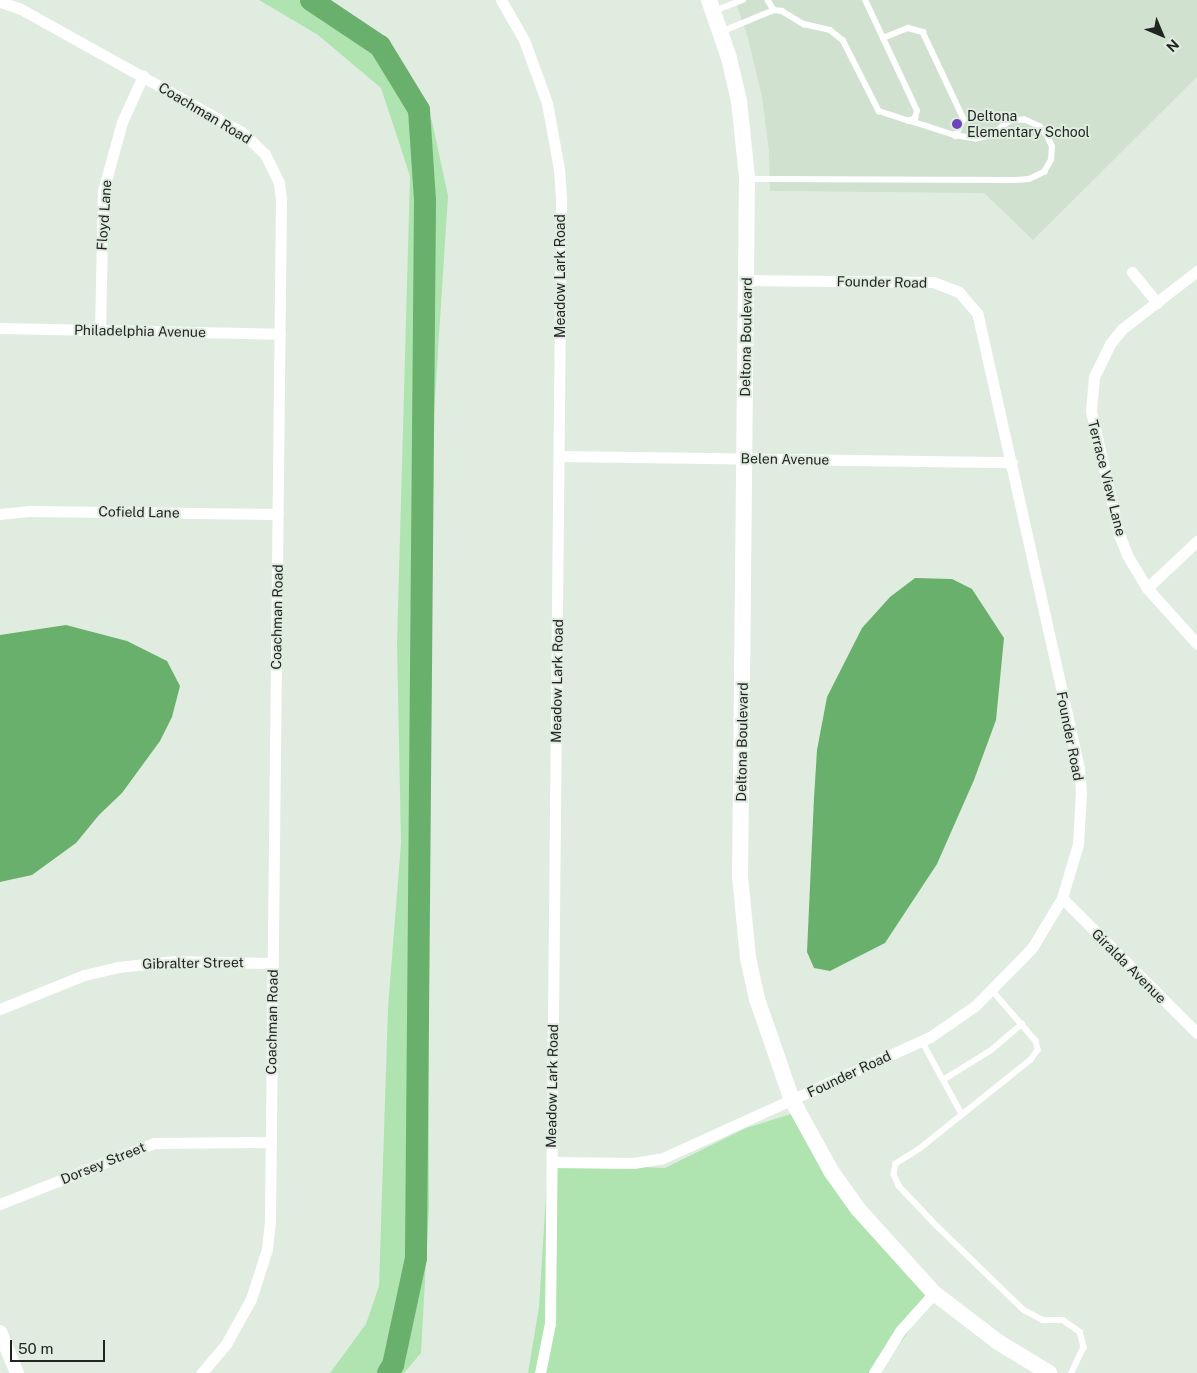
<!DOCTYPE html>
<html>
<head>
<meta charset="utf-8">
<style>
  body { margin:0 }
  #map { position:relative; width:1197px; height:1373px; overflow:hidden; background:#e1ece1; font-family:"Public Sans",sans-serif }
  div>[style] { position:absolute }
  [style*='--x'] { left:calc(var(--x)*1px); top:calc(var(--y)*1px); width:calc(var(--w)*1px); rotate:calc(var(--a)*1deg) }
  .built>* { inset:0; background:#d0e1d0 }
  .green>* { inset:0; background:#afe4b1 }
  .water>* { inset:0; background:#69b06d }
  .river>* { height:22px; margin:-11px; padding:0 11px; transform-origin:11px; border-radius:11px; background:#69b06d }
  .service>* { height:5.5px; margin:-2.75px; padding:0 2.75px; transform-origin:2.75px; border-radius:2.75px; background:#fff }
  .minor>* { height:11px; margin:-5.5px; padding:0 5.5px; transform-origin:5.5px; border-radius:5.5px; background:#fff }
  .tertiary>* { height:14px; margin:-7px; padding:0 7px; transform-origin:7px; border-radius:7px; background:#fff }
  .secondary>* { height:16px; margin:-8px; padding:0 8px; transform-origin:8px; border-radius:8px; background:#fff }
  .dots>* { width:14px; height:14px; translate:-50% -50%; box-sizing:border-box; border:2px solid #e1ece1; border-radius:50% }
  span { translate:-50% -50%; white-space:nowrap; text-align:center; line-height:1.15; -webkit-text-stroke:4px #e1ece1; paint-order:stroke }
  .street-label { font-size:14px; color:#212521 }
  .poi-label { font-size:14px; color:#212521 }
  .left { translate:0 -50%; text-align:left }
  .north { position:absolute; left:1137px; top:10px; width:50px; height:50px; -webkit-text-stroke:4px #e1ece1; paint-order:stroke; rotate:135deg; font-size:14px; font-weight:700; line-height:20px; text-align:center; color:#212521 }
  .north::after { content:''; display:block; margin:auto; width:18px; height:22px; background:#212521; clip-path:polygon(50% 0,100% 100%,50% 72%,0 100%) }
  .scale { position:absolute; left:10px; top:1340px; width:95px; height:22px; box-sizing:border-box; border:2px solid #212521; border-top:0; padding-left:6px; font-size:15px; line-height:18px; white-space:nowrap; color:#212521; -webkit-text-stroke:4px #e1ece1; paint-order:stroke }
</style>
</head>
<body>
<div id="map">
  <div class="built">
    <i style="clip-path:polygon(735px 0,1197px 0,1197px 77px,1033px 240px,984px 193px,770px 191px,769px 151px,762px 97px,748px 38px)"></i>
  </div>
  <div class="green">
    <i style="clip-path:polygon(259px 0,315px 0,398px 54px,432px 121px,448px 196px,427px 522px,429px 1209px,421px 1353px,404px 1373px,330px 1373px,366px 1324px,379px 1286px,388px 1007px,401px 843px,397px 644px,410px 176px,381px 88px,318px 35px)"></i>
    <i style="clip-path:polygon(791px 1114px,852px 1213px,931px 1300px,879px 1373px,528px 1373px,539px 1307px,548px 1163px,665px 1168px,746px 1128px)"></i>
  </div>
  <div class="water">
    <i style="clip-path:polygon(915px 578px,952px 579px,972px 589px,1004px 638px,996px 720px,974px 780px,937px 864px,885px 943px,830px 971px,814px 968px,807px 952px,814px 798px,817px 750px,827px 697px,862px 628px,890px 597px)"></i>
    <i style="clip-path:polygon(66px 625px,127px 641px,167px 661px,180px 686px,172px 717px,160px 741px,122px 793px,99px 815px,76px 843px,32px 875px,0 882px,0 635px)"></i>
  </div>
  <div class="river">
    <i style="--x:311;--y:0;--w:83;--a:33.7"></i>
    <i style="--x:380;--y:46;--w:75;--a:58.6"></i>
    <i style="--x:419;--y:110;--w:91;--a:86.2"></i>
    <i style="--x:425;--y:201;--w:1057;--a:90.49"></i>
    <i style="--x:416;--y:1258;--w:109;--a:102.1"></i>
    <i style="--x:393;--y:1365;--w:9;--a:122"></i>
  </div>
  <div class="service">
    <i style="--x:768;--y:0;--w:12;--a:59"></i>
    <i style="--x:714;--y:11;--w:31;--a:-21"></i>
    <i style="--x:721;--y:32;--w:57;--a:-22.5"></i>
    <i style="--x:774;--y:10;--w:8;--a:7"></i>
    <i style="--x:782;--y:11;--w:26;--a:31"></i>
    <i style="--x:804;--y:24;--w:27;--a:13"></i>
    <i style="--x:830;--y:30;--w:16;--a:38"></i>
    <i style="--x:843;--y:40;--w:80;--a:63.1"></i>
    <i style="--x:879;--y:111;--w:32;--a:18"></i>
    <i style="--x:909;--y:121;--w:7;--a:-27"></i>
    <i style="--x:915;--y:118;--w:7;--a:-74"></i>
    <i style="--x:917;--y:111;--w:123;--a:-115.1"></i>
    <i style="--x:883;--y:38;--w:27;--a:-22"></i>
    <i style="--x:908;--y:28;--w:16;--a:15"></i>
    <i style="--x:923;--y:32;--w:96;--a:64.8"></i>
    <i style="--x:964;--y:119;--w:19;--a:115"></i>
    <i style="--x:956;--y:136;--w:49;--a:-162.3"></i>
    <i style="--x:749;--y:179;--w:266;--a:0.2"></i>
    <i style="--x:1015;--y:180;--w:14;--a:-4"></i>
    <i style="--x:1029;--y:179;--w:17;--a:-25"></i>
    <i style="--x:1044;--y:172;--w:14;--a:-60"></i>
    <i style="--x:1051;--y:160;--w:13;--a:-86"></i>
    <i style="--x:1052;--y:147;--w:12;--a:-114"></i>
    <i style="--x:1047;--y:136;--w:11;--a:-128"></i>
    <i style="--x:1040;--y:127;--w:17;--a:-155"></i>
    <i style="--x:1025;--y:120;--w:15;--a:176"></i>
    <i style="--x:1010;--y:121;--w:25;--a:143"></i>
    <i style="--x:990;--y:136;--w:14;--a:168"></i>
    <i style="--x:976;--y:139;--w:20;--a:-171"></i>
    <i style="--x:992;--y:990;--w:67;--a:49.2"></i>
    <i style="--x:1036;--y:1041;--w:9;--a:77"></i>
    <i style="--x:1038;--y:1050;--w:12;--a:125"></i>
    <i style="--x:1031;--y:1060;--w:142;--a:141.3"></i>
    <i style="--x:920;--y:1149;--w:28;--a:148"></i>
    <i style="--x:896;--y:1164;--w:10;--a:101"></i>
    <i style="--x:894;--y:1174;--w:13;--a:67"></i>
    <i style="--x:899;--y:1186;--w:55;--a:46.5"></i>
    <i style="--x:937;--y:1226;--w:121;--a:44"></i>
    <i style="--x:1024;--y:1310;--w:21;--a:28"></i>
    <i style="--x:1043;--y:1320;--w:20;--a:0"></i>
    <i style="--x:1063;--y:1320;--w:21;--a:35"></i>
    <i style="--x:1080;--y:1332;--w:16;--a:75"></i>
    <i style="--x:1084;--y:1347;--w:29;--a:115"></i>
    <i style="--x:922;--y:1041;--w:83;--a:61.3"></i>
    <i style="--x:943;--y:1080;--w:55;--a:-31.7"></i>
    <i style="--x:990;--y:1051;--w:42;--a:-40.2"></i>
  </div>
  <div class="minor">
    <i style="--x:501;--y:0;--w:46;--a:60.1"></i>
    <i style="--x:524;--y:40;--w:67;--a:69.9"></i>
    <i style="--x:547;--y:103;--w:67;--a:79.7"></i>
    <i style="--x:559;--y:169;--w:32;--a:86"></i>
    <i style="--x:561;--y:201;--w:1122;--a:90.56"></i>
    <i style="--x:550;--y:1323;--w:51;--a:101.3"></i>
    <i style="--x:0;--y:2;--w:20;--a:18"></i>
    <i style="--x:19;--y:8;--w:255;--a:29.1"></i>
    <i style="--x:242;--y:132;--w:32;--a:44"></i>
    <i style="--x:265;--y:154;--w:32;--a:64"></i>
    <i style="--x:279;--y:183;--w:16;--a:83"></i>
    <i style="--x:281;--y:199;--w:1022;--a:90.62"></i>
    <i style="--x:270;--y:1221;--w:28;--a:96"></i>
    <i style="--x:267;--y:1249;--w:52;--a:107.7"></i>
    <i style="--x:251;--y:1299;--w:51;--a:119.1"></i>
    <i style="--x:226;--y:1344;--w:38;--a:130"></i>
    <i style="--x:1197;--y:271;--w:95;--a:142.3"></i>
    <i style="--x:1122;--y:329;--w:19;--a:129"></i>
    <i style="--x:1110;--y:344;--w:37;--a:116"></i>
    <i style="--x:1094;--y:377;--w:34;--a:95"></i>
    <i style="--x:1091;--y:411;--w:126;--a:77.2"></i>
    <i style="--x:1119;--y:534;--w:22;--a:69"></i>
    <i style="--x:1127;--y:555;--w:39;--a:59"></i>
    <i style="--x:1147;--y:588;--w:75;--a:48.2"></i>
    <i style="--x:1132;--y:272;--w:40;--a:51"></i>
    <i style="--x:0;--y:328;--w:280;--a:1.2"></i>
    <i style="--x:100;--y:331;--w:140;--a:-88.8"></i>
    <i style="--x:103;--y:191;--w:72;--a:-74.6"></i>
    <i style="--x:122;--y:122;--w:51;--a:-65.5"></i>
    <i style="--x:559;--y:456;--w:453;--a:0.8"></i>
    <i style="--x:0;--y:514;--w:30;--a:-6"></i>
    <i style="--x:30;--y:511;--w:248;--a:0.7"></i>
    <i style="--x:1147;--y:588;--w:69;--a:-43.2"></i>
    <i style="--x:1062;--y:898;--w:191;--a:45"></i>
    <i style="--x:0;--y:1009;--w:91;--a:-22"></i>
    <i style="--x:84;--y:975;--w:35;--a:-13"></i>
    <i style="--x:118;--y:967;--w:57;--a:-6"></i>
    <i style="--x:175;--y:961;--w:98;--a:1.2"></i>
    <i style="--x:552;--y:1162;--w:81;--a:0.7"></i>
    <i style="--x:633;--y:1163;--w:30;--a:-9"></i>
    <i style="--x:663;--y:1158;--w:293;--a:-24.4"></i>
    <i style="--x:930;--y:1037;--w:55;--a:-34.6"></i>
    <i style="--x:975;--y:1006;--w:81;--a:-45.5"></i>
    <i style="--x:1032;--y:948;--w:58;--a:-59"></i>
    <i style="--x:1062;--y:898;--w:56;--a:-73.5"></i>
    <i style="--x:1078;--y:844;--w:52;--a:-86.7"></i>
    <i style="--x:1081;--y:792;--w:24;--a:-95"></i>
    <i style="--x:1079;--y:768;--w:466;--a:-102.6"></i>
    <i style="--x:977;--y:313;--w:28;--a:-131"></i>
    <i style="--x:959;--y:292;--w:28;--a:-159"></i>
    <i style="--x:933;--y:282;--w:187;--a:-179.4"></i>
    <i style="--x:0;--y:1204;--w:166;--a:-21.6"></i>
    <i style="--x:154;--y:1143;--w:117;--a:-0.5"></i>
    <i style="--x:874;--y:1373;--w:49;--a:-58.2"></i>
    <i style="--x:900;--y:1331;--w:51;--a:-48.2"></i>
  </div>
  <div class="tertiary">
    <i style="--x:0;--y:1332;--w:44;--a:67.5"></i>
  </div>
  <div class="secondary">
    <i style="--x:709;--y:0;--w:61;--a:71"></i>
    <i style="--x:729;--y:58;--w:44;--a:76.9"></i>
    <i style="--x:739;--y:101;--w:76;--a:84"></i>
    <i style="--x:747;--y:177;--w:699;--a:90.57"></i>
    <i style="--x:740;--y:876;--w:82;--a:84.4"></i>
    <i style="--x:748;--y:958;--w:42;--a:77.6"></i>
    <i style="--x:757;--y:999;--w:107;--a:70.9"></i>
    <i style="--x:792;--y:1100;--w:81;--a:61.2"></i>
    <i style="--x:831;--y:1171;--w:47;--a:54.6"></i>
    <i style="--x:858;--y:1209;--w:113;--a:47.9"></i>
    <i style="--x:934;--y:1293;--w:81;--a:37.4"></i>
    <i style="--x:998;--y:1342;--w:60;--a:31.3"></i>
  </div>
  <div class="dots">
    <i style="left:957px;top:124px;background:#6e43bc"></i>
  </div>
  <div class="street-label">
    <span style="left:205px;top:113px;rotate:31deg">Coachman Road</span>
    <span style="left:104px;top:215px;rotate:-86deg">Floyd Lane</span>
    <span style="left:560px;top:276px;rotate:-90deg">Meadow Lark Road</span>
    <span style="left:882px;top:282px;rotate:1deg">Founder Road</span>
    <span style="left:140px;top:331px;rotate:1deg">Philadelphia Avenue</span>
    <span style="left:746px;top:337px;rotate:-89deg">Deltona Boulevard</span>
    <span style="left:785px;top:459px;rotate:1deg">Belen Avenue</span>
    <span style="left:1107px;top:478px;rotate:76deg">Terrace View Lane</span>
    <span style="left:139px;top:512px;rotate:1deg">Cofield Lane</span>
    <span style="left:277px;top:617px;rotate:-89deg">Coachman Road</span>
    <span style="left:557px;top:681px;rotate:-89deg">Meadow Lark Road</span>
    <span style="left:1070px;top:736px;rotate:79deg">Founder Road</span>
    <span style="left:742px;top:742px;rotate:-89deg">Deltona Boulevard</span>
    <span style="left:193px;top:963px;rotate:-1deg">Gibralter Street</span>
    <span style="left:1129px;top:966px;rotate:45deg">Giralda Avenue</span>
    <span style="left:272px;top:1022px;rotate:-89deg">Coachman Road</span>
    <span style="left:849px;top:1074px;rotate:-25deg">Founder Road</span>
    <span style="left:552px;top:1086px;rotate:-89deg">Meadow Lark Road</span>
    <span style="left:103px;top:1163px;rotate:-22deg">Dorsey Street</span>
  </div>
  <div class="poi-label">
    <span class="left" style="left:967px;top:124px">Deltona<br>Elementary School</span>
  </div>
  <div class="north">N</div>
  <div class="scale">50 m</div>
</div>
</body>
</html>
